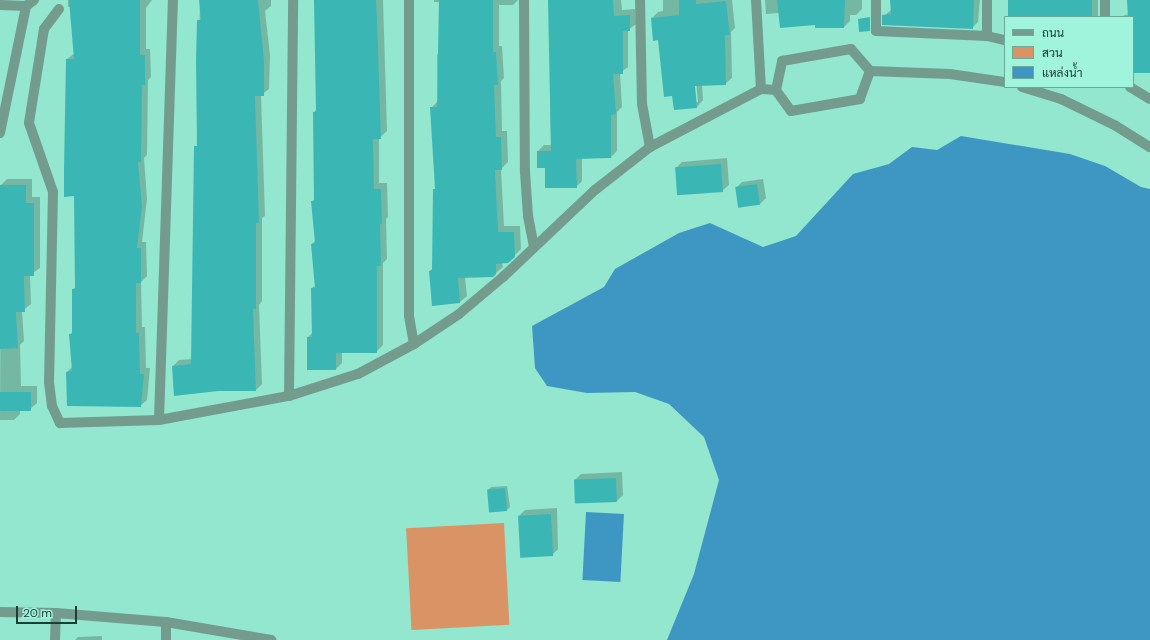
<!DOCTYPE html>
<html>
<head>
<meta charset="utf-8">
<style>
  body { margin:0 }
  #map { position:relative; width:1150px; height:640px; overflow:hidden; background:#92e7ce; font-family:"DM Sans",Sarabun,sans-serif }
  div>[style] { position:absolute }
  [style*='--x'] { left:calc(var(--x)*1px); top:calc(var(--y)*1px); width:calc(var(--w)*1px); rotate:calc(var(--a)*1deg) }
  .green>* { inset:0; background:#da9365; transform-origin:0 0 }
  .water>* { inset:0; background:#3e97c3; transform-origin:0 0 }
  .shadow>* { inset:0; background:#0003; transform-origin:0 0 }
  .building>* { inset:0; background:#3ab7b5; transform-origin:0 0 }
  .minor>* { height:10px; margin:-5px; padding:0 5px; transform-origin:5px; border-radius:5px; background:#739c8f }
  span { translate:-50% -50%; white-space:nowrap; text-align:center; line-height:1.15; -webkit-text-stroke:3.5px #9ff4db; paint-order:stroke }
  .legend { position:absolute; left:1004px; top:16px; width:130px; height:72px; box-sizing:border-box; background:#9ff4db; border:1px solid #6aab99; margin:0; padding:5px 7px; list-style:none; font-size:12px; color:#1b3e35 }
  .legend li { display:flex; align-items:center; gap:8px; height:20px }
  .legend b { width:20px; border:1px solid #6aab99 }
  .scale { position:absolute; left:16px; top:606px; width:61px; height:18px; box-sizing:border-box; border:2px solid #1b3e35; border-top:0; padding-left:5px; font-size:12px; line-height:14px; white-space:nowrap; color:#1b3e35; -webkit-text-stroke:3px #9ff4db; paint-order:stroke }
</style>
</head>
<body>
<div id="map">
  <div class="green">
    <i style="left:504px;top:523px;width:102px;height:98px;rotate:87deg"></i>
  </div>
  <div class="water">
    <i style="clip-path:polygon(961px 136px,1070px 154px,1105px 166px,1141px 187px,1150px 189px,1150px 640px,667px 640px,694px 574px,719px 480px,704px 437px,669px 404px,635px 392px,587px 393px,547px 386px,535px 368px,532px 326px,604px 287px,615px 269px,679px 233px,710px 223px,763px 247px,796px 236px,853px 174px,889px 164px,912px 147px,937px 150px)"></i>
    <i style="left:586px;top:512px;width:38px;height:68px;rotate:3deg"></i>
  </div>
  <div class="shadow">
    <i style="clip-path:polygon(68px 0,152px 0,146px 8px,146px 49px,150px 49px,151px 77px,148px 80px,147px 155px,144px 158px,147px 199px,142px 242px,146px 242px,147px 276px,141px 282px,142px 327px,145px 327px,146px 368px,150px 368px,147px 400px,140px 406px,67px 372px,73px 366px,70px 334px,73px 332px,73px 289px,76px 287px,75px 195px,67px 59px,75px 53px,71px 7px,68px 7px)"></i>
    <i style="clip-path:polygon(200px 0,271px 0,271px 6px,265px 11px,270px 55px,269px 89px,261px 95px,265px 216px,262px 218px,262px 301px,259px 305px,262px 384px,256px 390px,173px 366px,179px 360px,192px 359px)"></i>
    <i style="clip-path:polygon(315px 0,383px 0,387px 131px,379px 138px,379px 183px,387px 183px,388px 217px,386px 219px,387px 259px,383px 263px,383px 345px,376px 352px,342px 352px,342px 363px,336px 369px,308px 337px,313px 332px,312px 288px,316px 285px,312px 244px,316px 240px,312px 201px,315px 199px,314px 112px,317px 109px)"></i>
    <i style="clip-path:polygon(434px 0,518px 0,513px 5px,499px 5px,499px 46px,502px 46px,504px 78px,501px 81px,502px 131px,507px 131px,508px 162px,501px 169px,504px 226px,520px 226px,521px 249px,508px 262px,502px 263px,503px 267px,496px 273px,465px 277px,467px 296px,460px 302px,433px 305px,430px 271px,433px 268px,436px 187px,431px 108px,438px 101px,437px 55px,441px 51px,440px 2px,434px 2px)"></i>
    <i style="clip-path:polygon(549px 0,621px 0,622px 10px,635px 9px,636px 24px,628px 30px,628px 67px,620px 73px,622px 107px,617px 112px,617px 151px,611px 157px,582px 158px,582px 181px,576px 187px,546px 167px,538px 167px,538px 151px,544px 145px,551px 145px)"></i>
    <i style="clip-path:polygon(evenodd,663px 0,732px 0,735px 28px,731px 32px,732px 78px,725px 84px,702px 85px,703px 100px,697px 107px,673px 95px,652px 18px,658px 12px,663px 11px,663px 0,694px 81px,696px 81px,698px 102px,696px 102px,694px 81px)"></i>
    <i style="clip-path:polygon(765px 0,862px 0,862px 9px,856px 15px,850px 15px,850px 21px,844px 27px,816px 24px,779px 13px,766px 14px)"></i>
    <i style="clip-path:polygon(891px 0,980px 0,978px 22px,972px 28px,884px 16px,892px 9px)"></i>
    <i style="left:1009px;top:0;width:89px;height:17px"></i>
    <i style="clip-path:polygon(1129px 0,1150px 0,1150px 72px,1133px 72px,1133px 17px,1119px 17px,1129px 14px)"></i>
    <i style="clip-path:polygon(727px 158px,729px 185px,722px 191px,676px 168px,682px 162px)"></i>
    <i style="clip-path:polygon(7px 179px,32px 179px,32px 197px,40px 197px,40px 268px,30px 275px,31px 304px,22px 311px,24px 341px,20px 345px,21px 386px,37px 386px,37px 403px,30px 409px,20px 409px,20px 414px,14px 420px,0 420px,1px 185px)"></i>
    <i style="clip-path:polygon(763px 179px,766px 198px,760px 204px,736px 188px,742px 182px)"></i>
    <i style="clip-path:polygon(622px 472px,623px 495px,617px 501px,575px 480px,581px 474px)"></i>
    <i style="clip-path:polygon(507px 486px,510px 507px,507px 510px,488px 490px,491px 487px)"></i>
    <i style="clip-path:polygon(557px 508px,558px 549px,552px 555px,521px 557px,519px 516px,525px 510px)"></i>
    <i style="clip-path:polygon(102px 636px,102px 640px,75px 640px,78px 637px)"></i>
  </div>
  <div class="building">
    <i style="clip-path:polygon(69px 0,140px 0,140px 55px,145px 55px,145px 85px,142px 85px,141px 162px,138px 162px,142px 206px,137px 248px,141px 248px,141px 283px,136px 283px,136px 333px,139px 333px,140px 374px,144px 374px,141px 407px,67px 406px,66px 372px,72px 371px,69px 334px,72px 334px,72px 289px,75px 289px,74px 196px,64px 197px,64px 170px,66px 59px,74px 59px)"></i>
    <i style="clip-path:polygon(199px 0,258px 0,264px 61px,264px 96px,255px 96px,259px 223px,256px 223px,256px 309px,253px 309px,256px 391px,218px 391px,174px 396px,172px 366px,191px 364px,194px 146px,197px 146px,196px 61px,197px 20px,201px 20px)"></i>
    <i style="clip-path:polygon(314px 0,376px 0,377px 20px,381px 139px,373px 139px,374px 189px,381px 189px,382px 224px,380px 224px,381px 266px,377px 266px,377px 353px,336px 353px,336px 370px,307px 370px,307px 337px,312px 337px,311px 288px,315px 288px,311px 244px,315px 243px,311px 201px,314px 201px,313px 112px,316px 112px)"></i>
    <i style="clip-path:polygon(439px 0,493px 0,493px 52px,496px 52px,498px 85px,494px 85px,496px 137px,501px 137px,502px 170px,495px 170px,498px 232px,514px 232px,515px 257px,508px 263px,496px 264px,496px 274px,493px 277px,458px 278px,460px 303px,432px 306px,429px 271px,432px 270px,433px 189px,435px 189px,430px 107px,437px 107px)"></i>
    <i style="clip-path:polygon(548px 0,613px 0,614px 16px,630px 15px,630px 31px,623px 31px,623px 74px,613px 74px,616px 114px,611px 115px,611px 158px,576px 159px,577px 188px,545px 188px,545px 168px,537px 168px,537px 151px,551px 151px)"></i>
    <i style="clip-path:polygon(679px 0,696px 0,696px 4px,726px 1px,730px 35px,725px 35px,726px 85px,695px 86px,697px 108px,674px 110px,672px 96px,664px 97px,658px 40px,653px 41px,651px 18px,679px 15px)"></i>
    <i style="clip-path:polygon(777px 0,845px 0,844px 28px,815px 28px,815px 25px,780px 28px)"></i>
    <i style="clip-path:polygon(890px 0,974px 0,973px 29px,882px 25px,882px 15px,891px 14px)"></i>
    <i style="left:1008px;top:0;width:84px;height:17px"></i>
    <i style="clip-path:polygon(1127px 0,1150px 0,1150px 73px,1133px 73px,1133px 17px,1128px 17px)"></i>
    <i style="clip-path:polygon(870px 17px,870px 31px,859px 32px,858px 19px)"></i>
    <i style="left:721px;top:164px;width:28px;height:46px;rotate:86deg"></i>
    <i style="left:757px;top:184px;width:21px;height:22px;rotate:82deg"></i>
    <i style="clip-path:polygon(0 185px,26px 185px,26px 203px,34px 203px,34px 276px,24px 276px,25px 312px,16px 312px,18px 348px,0 349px)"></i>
    <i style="left:0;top:392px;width:31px;height:19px"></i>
    <i style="left:616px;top:478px;width:24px;height:42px;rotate:88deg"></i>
    <i style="left:505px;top:488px;width:23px;height:18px;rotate:85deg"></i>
    <i style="left:551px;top:514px;width:42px;height:33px;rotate:87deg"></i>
  </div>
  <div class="minor">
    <i style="--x:409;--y:0;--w:316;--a:90"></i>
    <i style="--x:409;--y:316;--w:28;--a:80"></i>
    <i style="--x:524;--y:0;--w:172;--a:89.7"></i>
    <i style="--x:525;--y:172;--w:44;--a:86.1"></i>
    <i style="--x:528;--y:216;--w:31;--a:79"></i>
    <i style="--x:640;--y:0;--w:104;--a:88.9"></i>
    <i style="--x:642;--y:104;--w:44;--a:79.5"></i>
    <i style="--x:756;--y:0;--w:89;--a:86.8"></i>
    <i style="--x:876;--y:0;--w:31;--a:90"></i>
    <i style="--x:876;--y:31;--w:111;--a:2.6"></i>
    <i style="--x:987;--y:36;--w:18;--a:13"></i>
    <i style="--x:987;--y:0;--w:36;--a:90"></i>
    <i style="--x:1105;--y:0;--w:17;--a:90"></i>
    <i style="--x:0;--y:5;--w:26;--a:2"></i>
    <i style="--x:26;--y:6;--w:10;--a:-37"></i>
    <i style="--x:59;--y:9;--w:25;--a:127"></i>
    <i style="--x:44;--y:29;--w:95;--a:99.1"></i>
    <i style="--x:29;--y:123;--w:73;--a:70.8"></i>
    <i style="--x:53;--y:192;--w:190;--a:91.2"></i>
    <i style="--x:49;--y:382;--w:24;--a:83"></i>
    <i style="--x:52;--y:406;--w:19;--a:65"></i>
    <i style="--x:60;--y:423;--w:99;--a:-1.7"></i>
    <i style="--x:159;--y:420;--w:132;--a:-10.5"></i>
    <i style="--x:289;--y:396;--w:72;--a:-17.7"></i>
    <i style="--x:358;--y:374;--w:64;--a:-28.2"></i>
    <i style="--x:414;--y:344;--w:54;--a:-33.7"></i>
    <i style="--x:459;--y:314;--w:57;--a:-40.1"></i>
    <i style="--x:503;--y:277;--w:127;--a:-43.4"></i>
    <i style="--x:595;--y:190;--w:70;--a:-38"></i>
    <i style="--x:650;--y:147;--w:125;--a:-27.6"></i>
    <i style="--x:761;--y:89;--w:15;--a:4"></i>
    <i style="--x:870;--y:71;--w:30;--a:110"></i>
    <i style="--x:860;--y:99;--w:70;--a:170.1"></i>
    <i style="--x:791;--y:111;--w:26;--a:-126"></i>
    <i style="--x:776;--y:90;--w:30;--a:-78"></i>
    <i style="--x:782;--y:61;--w:70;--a:-9.9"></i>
    <i style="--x:851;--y:49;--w:29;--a:49"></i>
    <i style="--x:870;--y:71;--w:80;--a:2.1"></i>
    <i style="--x:950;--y:74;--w:56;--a:8.3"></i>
    <i style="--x:1022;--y:87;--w:41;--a:17.1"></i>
    <i style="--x:1061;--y:99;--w:61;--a:26.1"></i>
    <i style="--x:1116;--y:126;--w:40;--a:32"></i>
    <i style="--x:1130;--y:87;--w:23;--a:31"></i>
    <i style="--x:0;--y:133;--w:130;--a:-78.4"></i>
    <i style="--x:289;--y:396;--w:396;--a:-89.4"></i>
    <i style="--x:159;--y:420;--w:420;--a:-88.1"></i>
    <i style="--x:0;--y:612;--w:56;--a:1"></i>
    <i style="--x:56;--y:613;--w:110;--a:4.7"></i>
    <i style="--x:166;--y:622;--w:107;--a:9.7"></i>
    <i style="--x:166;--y:622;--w:18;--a:90"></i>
    <i style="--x:55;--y:640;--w:27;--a:-88"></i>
  </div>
  <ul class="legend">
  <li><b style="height:5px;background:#739c8f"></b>ถนน</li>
  <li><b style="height:11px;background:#da9365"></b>สวน</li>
  <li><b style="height:11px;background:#3e97c3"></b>แหล่งน้ำ</li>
  </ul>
  <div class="scale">20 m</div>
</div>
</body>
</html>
